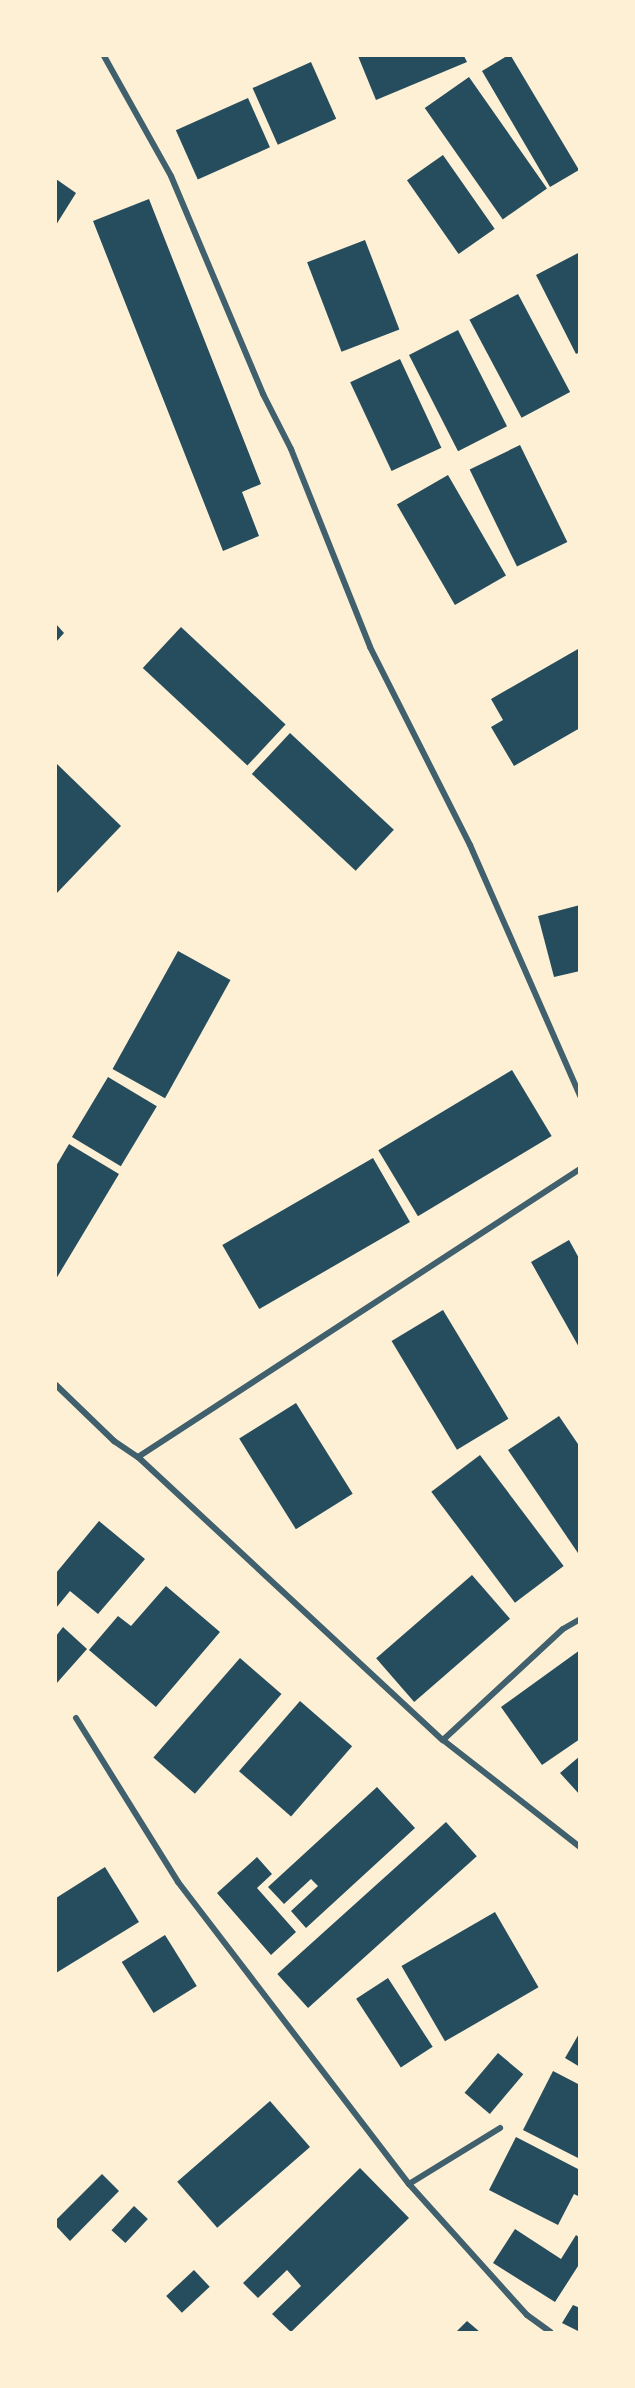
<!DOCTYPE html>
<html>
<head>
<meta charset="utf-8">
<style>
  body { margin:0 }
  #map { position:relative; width:635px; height:2388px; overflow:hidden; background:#fdf0d5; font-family:Inter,sans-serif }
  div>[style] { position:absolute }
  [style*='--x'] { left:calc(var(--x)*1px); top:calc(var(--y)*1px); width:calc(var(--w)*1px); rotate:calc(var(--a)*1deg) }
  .building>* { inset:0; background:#264d5e; transform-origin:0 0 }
  .minor>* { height:6px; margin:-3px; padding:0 3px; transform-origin:3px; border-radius:3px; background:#3f606c }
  span { translate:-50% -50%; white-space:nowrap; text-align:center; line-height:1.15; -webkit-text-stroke:4.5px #fdf0d5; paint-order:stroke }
  .frame { position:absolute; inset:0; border:57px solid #fdf0d5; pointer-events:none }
</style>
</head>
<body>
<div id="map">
  <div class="building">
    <i style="clip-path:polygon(358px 56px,464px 56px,467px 62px,376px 100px)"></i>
    <i style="clip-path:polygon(507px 56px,511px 56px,579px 170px,550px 187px,482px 71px)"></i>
    <i style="left:311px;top:62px;width:62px;height:64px;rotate:66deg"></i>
    <i style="left:469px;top:77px;width:136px;height:54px;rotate:55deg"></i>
    <i style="left:248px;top:98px;width:54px;height:79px;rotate:66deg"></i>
    <i style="left:443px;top:155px;width:90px;height:44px;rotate:55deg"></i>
    <i style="clip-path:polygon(56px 179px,76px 193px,56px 225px)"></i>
    <i style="clip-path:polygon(149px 199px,261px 484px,242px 492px,259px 536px,223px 551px,93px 221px)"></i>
    <i style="left:365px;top:240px;width:96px;height:62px;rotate:69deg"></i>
    <i style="clip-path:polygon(580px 252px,580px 352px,576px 354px,536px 275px)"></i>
    <i style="left:518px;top:294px;width:111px;height:55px;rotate:62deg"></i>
    <i style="left:458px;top:330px;width:108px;height:55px;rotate:63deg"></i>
    <i style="left:400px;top:359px;width:98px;height:55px;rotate:65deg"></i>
    <i style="left:520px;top:445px;width:108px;height:56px;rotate:64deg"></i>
    <i style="left:448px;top:475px;width:116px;height:59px;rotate:60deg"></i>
    <i style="clip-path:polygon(56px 624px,64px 633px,56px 642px)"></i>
    <i style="left:181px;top:627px;width:143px;height:56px;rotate:43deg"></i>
    <i style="clip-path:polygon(578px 649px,580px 728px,514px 766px,491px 727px,503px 720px,491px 699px)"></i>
    <i style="left:290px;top:733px;width:142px;height:56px;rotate:43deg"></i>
    <i style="clip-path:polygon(57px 764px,121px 826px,56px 894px,56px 766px)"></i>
    <i style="clip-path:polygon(580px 905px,580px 971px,554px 977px,538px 916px)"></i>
    <i style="left:178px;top:951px;width:60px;height:135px;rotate:29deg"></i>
    <i style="left:512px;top:1070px;width:77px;height:156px;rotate:59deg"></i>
    <i style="left:108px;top:1077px;width:57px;height:70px;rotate:31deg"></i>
    <i style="clip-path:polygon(69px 1144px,119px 1174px,56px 1279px,56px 1166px)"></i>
    <i style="left:373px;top:1158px;width:74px;height:174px;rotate:60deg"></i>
    <i style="clip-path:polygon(569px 1240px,580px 1260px,580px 1349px,531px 1262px)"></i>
    <i style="left:443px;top:1310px;width:127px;height:60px;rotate:59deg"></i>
    <i style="left:296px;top:1403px;width:107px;height:67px;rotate:58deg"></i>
    <i style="clip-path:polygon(559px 1416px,580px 1447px,580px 1556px,508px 1450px)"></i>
    <i style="left:480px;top:1455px;width:139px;height:61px;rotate:53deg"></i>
    <i style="clip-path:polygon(99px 1521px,145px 1559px,98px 1614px,70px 1591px,56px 1608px,56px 1573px)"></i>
    <i style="left:472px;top:1575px;width:58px;height:127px;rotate:49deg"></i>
    <i style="clip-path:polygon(166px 1586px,220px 1632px,156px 1707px,89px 1650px,118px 1616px,131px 1626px)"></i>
    <i style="clip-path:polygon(63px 1627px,87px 1649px,56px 1684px,56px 1636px)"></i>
    <i style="clip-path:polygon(580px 1650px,580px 1739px,542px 1765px,501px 1707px)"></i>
    <i style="left:240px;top:1658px;width:55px;height:132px;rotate:41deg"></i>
    <i style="left:300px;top:1701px;width:69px;height:93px;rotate:41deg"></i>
    <i style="clip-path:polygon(580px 1756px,580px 1795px,560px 1773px)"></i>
    <i style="clip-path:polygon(377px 1787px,415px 1828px,306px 1928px,291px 1911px,318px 1886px,311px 1879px,284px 1904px,268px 1887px)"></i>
    <i style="left:446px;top:1822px;width:46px;height:227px;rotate:48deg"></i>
    <i style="clip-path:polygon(257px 1857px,272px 1874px,257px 1888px,296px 1932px,271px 1955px,217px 1893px)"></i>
    <i style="clip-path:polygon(105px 1867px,139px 1922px,56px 1973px,56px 1898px)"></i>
    <i style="left:495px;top:1912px;width:87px;height:108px;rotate:60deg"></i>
    <i style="left:165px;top:1935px;width:60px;height:51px;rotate:58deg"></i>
    <i style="left:388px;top:1978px;width:82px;height:38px;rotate:57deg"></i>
    <i style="clip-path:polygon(580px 2032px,580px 2067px,565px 2058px)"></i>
    <i style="left:498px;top:2053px;width:33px;height:52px;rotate:40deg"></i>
    <i style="clip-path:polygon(553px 2071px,580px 2085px,580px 2159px,523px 2130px)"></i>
    <i style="left:270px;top:2101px;width:61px;height:123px;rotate:49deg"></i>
    <i style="clip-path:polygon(516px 2137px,580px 2170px,580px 2197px,574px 2194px,558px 2225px,489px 2190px)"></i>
    <i style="clip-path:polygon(360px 2168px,409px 2218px,291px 2332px,272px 2314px,301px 2286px,287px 2270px,258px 2298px,243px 2283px)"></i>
    <i style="clip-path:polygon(102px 2174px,119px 2191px,70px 2241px,56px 2226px,56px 2220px)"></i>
    <i style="left:134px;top:2206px;width:19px;height:33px;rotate:43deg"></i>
    <i style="clip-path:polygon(515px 2229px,561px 2259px,576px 2235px,580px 2238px,580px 2263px,555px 2302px,493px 2263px)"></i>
    <i style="left:194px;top:2270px;width:23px;height:38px;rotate:47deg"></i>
    <i style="clip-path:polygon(573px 2305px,580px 2308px,580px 2332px,562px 2323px)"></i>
    <i style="clip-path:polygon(467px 2321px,480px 2332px,456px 2332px)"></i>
  </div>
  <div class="minor">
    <i style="--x:104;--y:56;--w:137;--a:60.8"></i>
    <i style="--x:171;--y:176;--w:237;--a:67.1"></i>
    <i style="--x:263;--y:394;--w:62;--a:63"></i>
    <i style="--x:291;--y:449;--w:213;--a:68.2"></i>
    <i style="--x:370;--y:647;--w:222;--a:63.2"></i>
    <i style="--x:470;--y:845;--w:274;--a:66.3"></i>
    <i style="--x:56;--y:1385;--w:81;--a:44"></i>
    <i style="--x:114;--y:1441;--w:29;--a:34"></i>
    <i style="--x:138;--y:1457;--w:416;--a:42.9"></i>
    <i style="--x:443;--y:1740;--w:174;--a:38"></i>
    <i style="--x:138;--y:1457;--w:528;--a:-33.09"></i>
    <i style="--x:76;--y:1718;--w:193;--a:58.1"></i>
    <i style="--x:178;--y:1882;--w:380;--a:52.6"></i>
    <i style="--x:409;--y:2184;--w:176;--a:48"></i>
    <i style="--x:527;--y:2315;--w:29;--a:36"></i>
    <i style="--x:443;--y:1740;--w:163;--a:-42.8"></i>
    <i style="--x:563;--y:1629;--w:20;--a:-30"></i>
    <i style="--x:409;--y:2184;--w:107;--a:-31.6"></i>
  </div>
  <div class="frame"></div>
</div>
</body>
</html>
